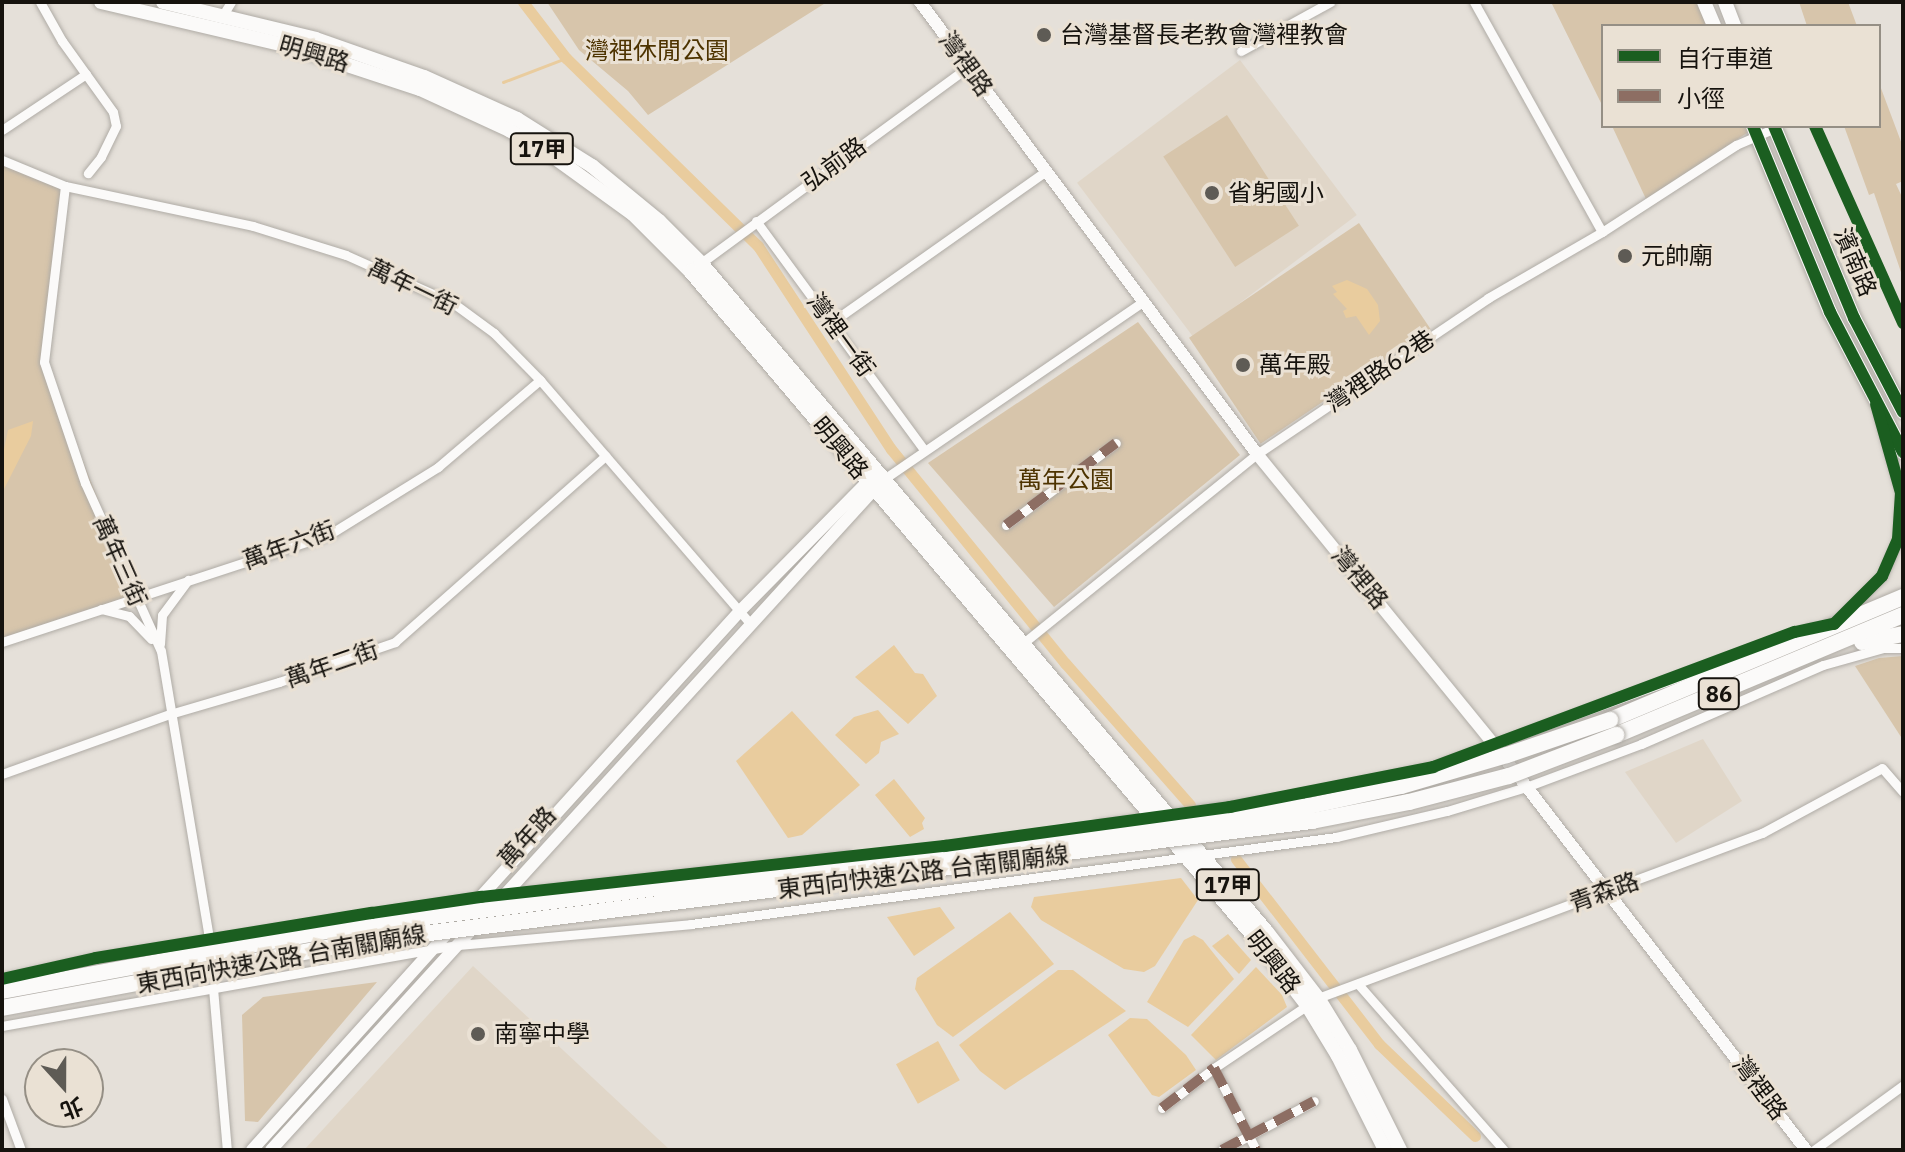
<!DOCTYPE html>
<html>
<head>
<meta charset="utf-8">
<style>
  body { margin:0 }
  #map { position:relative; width:1905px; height:1152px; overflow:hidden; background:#e5e0d9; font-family:"IBM Plex Sans","Noto Sans TC",sans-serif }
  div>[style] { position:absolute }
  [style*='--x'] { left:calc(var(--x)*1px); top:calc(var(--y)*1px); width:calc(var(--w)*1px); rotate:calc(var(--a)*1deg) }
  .built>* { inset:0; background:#e0d6c8; transform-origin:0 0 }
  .green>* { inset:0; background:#d7c5ab; transform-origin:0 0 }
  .water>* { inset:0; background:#e9cc9e; transform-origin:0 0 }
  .stream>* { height:3px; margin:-1.5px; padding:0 1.5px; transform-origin:1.5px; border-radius:1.5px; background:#e9cc9e }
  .canal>* { height:11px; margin:-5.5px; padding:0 5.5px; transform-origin:5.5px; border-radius:5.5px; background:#e9cc9e }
  .roads { filter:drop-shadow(0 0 2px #afaba5) drop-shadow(0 0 2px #afaba5) }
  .street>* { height:9px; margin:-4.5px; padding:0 4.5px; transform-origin:4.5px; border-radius:4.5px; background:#fbfaf9 }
  .secondary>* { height:12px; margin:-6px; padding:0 6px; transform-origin:6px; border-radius:6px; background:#fbfaf9 }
  .primary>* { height:14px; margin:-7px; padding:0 7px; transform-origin:7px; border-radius:7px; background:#fbfaf9 }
  .highway>* { height:16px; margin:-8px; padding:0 8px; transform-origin:8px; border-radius:8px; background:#fbfaf9 }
  .bridges { filter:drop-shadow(0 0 2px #afaba5) drop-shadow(0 0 2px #afaba5) }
  .highway-bridge>* { height:16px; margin:-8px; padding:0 8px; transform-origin:8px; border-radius:8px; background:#fbfaf9 }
  .quiet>* { height:10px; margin-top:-5px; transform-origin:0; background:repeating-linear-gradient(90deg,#8d6e63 0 20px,transparent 0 30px) }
  .cycleway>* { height:12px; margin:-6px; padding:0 6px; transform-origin:6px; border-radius:6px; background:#1b5e20 }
  .dots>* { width:22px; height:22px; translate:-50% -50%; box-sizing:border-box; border:4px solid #eae1d4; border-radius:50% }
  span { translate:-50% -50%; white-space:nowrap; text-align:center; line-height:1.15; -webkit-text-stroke:6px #eae1d4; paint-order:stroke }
  .shield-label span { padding:2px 6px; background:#eae1d4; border:2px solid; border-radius:6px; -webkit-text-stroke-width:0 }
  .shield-label { font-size:22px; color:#16130e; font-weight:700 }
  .poi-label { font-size:24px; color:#16130e }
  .left { translate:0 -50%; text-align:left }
  .park-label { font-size:24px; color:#4d3300 }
  .street-label { font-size:24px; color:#16130e }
  .frame { position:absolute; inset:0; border:4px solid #16130e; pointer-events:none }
  .legend { position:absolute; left:1601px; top:24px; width:280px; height:104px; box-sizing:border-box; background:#eae1d4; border:2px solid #958f85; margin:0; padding:10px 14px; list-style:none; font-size:24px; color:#16130e }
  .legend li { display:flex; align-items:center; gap:16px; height:40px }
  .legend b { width:40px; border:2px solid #958f85 }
  .north { position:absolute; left:24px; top:1048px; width:80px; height:80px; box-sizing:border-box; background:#eae1d4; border:2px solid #958f85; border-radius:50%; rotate:159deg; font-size:22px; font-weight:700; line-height:32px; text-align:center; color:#16130e }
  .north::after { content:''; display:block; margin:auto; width:28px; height:36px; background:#5e5b55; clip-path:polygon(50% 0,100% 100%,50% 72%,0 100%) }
</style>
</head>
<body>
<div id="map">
  <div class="built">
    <i style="left:1240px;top:60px;width:194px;height:204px;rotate:53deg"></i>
    <i style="clip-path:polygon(1703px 739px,1742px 801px,1676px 843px,1625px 772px)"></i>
    <i style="clip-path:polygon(473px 966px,670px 1150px,304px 1150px)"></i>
  </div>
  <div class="green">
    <i style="clip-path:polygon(547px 2px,827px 2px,648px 115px,628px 91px,579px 50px)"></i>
    <i style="clip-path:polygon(1551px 2px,1698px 2px,1707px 26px,1603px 26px,1603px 107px)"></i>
    <i style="clip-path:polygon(1799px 2px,1848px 2px,1857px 26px,1807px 26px)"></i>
    <i style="clip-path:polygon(1879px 83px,1903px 147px,1903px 181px,1896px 184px,1903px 199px,1903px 278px,1874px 193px,1869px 195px,1844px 126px,1879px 126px)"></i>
    <i style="left:1227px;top:115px;width:132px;height:76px;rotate:57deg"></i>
    <i style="clip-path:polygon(1612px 126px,1748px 126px,1750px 131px,1646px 199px)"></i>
    <i style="clip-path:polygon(2px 160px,65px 186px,44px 362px,136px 596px,2px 642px)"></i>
    <i style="left:1359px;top:223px;width:128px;height:205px;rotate:56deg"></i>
    <i style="clip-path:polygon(1138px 322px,1240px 455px,1054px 607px,928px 463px)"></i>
    <i style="clip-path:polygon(1903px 656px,1903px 740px,1855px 666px,1879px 658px)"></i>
    <i style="clip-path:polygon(377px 982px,258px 1122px,245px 1121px,242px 1015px,263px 997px)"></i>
  </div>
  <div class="water">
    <i style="clip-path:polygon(1347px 280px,1367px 289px,1378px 305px,1380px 321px,1369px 335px,1356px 316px,1346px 318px,1343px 311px,1347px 309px,1333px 294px,1337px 292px,1332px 286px)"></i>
    <i style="clip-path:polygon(33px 421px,31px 436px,2px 493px,2px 459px,8px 430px)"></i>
    <i style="clip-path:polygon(894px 645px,915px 673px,923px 674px,937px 696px,908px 724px,855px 677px)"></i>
    <i style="clip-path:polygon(878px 710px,899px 734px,881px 742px,879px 753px,866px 764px,835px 735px,854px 717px)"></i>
    <i style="clip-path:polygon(792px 711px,860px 785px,802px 835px,788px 838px,736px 761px)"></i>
    <i style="clip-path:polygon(894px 779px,925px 818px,922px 823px,924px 829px,910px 837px,875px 795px)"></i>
    <i style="clip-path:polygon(1181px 878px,1198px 900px,1155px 966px,1144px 972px,1124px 969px,1041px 920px,1031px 907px,1034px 897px)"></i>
    <i style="clip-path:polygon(940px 907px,955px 928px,914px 956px,887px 917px)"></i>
    <i style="clip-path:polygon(1010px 912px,1054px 964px,953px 1037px,937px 1025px,915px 989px,917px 978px)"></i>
    <i style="clip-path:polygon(1228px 934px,1251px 960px,1239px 974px,1212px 946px)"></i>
    <i style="clip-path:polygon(1194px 935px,1203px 940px,1234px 979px,1188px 1027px,1147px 1002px,1184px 940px)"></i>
    <i style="clip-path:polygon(1256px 967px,1282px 995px,1287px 1007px,1216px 1060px,1191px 1035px)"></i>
    <i style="clip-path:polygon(1058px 970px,1073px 970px,1126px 1011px,1005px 1090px,980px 1071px,959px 1045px)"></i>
    <i style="clip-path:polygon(1130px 1018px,1147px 1019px,1186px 1055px,1196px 1070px,1159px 1097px,1152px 1095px,1108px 1035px)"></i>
    <i style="left:938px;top:1041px;width:45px;height:48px;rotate:61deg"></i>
  </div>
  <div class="stream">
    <i style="--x:503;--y:82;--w:67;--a:-20.9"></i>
  </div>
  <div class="canal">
    <i style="--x:523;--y:2;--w:71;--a:52.5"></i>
    <i style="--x:566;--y:58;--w:269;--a:44.4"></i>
    <i style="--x:758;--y:246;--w:243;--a:56.8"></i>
    <i style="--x:891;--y:449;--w:276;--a:50.9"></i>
    <i style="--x:1065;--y:663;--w:189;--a:48.6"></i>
    <i style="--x:1236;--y:859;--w:234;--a:52.3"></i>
    <i style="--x:1379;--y:1044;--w:133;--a:43.8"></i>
  </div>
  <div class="roads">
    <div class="street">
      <i style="--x:40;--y:2;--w:45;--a:60.6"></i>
      <i style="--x:62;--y:41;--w:87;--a:54.3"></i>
      <i style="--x:113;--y:112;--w:14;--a:78"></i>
      <i style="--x:116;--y:126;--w:34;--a:116"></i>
      <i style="--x:101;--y:157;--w:21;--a:129"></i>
      <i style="--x:1474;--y:2;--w:263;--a:60.9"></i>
      <i style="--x:221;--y:18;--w:19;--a:-58"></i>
      <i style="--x:1241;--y:51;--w:102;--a:-28.8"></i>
      <i style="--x:2;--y:130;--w:101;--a:-33.7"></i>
      <i style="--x:2;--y:160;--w:68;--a:22.4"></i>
      <i style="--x:65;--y:186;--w:192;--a:12"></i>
      <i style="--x:253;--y:226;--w:97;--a:17.3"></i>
      <i style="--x:346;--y:255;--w:117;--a:24.2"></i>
      <i style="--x:453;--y:303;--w:51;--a:36.2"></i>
      <i style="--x:494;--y:333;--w:66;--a:45.6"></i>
      <i style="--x:540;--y:380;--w:321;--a:49.2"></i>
      <i style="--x:65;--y:186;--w:177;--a:96.8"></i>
      <i style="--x:44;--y:362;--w:128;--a:71.3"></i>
      <i style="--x:85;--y:483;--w:184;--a:65.7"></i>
      <i style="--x:161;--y:651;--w:292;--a:80.5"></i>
      <i style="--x:756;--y:221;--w:284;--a:53.7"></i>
      <i style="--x:701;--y:263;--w:331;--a:-36.3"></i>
      <i style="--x:832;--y:322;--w:261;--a:-35.2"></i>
      <i style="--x:884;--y:479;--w:311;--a:-34.4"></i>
      <i style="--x:1006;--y:525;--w:137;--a:-36.7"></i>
      <i style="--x:101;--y:609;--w:29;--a:14"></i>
      <i style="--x:129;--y:616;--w:32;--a:46"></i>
      <i style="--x:1838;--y:620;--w:62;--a:-45"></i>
      <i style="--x:1882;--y:576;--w:40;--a:-66.6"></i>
      <i style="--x:1898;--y:539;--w:46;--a:-86.3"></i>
      <i style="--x:1901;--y:493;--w:84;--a:-105.9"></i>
      <i style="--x:2;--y:642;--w:345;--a:-18.2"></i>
      <i style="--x:330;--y:534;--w:127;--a:-31.8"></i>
      <i style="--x:438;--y:467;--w:134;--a:-40.5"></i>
      <i style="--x:160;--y:644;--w:29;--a:-86"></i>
      <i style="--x:162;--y:615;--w:44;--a:-53.4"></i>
      <i style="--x:1021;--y:645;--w:304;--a:-39"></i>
      <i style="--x:1257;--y:454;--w:279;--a:-34"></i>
      <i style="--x:1488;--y:298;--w:132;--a:-30.1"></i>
      <i style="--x:1602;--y:232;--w:160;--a:-33"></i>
      <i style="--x:1736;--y:145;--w:43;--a:-23.6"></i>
      <i style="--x:2;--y:774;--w:178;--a:-19.7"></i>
      <i style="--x:170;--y:714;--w:114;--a:-16.4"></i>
      <i style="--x:279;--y:682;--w:123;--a:-19"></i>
      <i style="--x:395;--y:642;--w:281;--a:-41.5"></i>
      <i style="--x:1098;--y:825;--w:193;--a:-8.3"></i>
      <i style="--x:1289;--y:797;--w:147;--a:-11.8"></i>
      <i style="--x:1433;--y:767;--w:405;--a:-20.1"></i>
      <i style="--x:2;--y:979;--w:96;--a:-12.6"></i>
      <i style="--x:96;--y:958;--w:390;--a:-9"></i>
      <i style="--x:481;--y:897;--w:370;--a:-6.4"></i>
      <i style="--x:1358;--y:984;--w:221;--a:48.7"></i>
      <i style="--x:213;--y:988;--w:163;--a:85.1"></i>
      <i style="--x:2;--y:1026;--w:462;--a:-10.1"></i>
      <i style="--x:457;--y:945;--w:235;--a:-5.1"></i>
      <i style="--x:691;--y:924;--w:651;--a:-7.68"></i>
      <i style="--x:1336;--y:837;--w:114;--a:-13.2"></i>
      <i style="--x:1447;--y:811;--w:83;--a:-16.9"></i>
      <i style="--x:1526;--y:787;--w:123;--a:-20.5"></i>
      <i style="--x:1641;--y:744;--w:198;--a:-23.5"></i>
      <i style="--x:1823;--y:665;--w:62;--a:-15.8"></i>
      <i style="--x:1883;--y:648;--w:20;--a:0"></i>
      <i style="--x:1214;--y:1068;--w:92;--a:62.9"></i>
      <i style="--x:2;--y:1099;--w:54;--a:69.6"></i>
      <i style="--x:1162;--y:1108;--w:66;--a:-37.6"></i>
      <i style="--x:1214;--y:1068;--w:125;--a:-33.9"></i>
      <i style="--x:1318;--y:998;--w:474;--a:-20.4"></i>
      <i style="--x:1762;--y:833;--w:136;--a:-28.4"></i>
      <i style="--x:1882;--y:768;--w:32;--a:49"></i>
      <i style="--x:1222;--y:1150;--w:104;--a:-28"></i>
      <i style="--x:1814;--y:1150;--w:110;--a:-36.1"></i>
    </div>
    <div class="secondary">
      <i style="--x:920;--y:2;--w:564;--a:53.29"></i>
      <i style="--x:1257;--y:454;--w:378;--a:50.8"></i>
      <i style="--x:1496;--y:747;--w:508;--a:52.43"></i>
      <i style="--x:490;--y:911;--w:578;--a:-47.67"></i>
      <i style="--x:467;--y:912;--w:406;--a:-47.8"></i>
      <i style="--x:740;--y:611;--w:182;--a:-45.4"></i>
      <i style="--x:868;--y:481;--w:8;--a:-7"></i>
      <i style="--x:252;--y:1150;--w:299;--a:-48"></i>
      <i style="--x:271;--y:1150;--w:302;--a:-47.7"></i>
    </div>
    <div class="primary">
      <i style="--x:101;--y:2;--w:197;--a:13.2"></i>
      <i style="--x:293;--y:47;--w:134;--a:18.3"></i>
      <i style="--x:420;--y:89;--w:98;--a:24.7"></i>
      <i style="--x:509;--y:130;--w:48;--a:30.3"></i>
      <i style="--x:550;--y:154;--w:102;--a:35.9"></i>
      <i style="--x:633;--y:214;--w:81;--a:45"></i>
      <i style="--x:690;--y:271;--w:881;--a:49.74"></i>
      <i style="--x:1259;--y:943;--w:78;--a:52.3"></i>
      <i style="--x:1307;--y:1005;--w:60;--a:58.7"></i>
      <i style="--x:1338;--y:1056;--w:105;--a:63.4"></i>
      <i style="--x:163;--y:2;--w:157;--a:13.6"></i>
      <i style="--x:316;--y:39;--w:114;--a:19.4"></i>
      <i style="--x:424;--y:77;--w:102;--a:24.3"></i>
      <i style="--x:517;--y:119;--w:51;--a:32.1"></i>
      <i style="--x:560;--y:146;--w:38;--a:32"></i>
      <i style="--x:592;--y:166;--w:87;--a:39.4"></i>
      <i style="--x:659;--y:221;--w:59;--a:45"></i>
      <i style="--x:701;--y:263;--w:876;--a:49.77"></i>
      <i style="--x:1267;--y:932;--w:83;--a:52.3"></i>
      <i style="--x:1318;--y:998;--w:61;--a:58.4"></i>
      <i style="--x:1350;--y:1050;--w:112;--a:63.4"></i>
      <i style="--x:1704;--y:2;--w:26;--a:67"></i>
      <i style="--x:1725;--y:2;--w:26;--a:69"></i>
      <i style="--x:1753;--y:126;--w:201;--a:67.5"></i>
      <i style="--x:1830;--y:312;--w:158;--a:62.5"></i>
      <i style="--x:1774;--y:126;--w:208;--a:67.4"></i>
      <i style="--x:1854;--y:318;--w:106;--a:62.5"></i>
    </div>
    <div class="highway">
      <i style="--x:1862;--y:642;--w:42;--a:-11"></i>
      <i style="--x:1610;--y:720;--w:318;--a:-22.8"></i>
      <i style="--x:1616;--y:735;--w:311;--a:-22.7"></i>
    </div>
  </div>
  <div class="bridges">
    <div class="highway-bridge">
      <i style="--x:2;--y:991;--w:358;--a:-10.5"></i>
      <i style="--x:354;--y:926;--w:963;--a:-7.16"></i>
      <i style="--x:1309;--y:806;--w:94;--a:-12.3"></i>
      <i style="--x:1401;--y:786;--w:110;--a:-16.3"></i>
      <i style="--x:1507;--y:755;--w:109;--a:-18.8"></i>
      <i style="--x:2;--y:1008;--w:363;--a:-10.5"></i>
      <i style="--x:359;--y:942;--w:961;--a:-7.24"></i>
      <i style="--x:1312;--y:821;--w:99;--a:-11.1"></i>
      <i style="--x:1409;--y:802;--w:103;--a:-14.6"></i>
      <i style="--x:1509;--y:776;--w:115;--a:-21"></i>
    </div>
  </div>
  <div class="quiet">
    <i style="--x:1006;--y:525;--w:137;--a:-36.7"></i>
    <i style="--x:1162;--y:1108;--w:66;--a:-37.6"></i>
    <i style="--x:1214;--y:1068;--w:92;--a:62.9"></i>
    <i style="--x:1222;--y:1150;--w:104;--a:-28"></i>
  </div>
  <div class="cycleway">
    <i style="--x:1753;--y:126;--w:201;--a:67.5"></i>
    <i style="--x:1830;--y:312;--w:158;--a:62.5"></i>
    <i style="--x:1774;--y:126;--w:208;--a:67.4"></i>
    <i style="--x:1854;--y:318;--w:106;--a:62.5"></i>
    <i style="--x:1815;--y:126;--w:216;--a:65.9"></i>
    <i style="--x:2;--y:979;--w:96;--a:-12.6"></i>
    <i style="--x:96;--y:958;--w:280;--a:-9.3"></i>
    <i style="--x:372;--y:913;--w:110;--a:-8.4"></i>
    <i style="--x:481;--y:897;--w:467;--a:-6.3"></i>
    <i style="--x:945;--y:846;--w:288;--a:-7.8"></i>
    <i style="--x:1230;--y:807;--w:207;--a:-11.1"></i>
    <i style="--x:1433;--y:767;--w:386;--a:-20.5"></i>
    <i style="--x:1795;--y:632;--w:40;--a:-12"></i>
    <i style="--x:1834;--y:624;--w:68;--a:-45"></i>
    <i style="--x:1882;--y:576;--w:40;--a:-66.6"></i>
    <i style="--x:1898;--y:539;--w:46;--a:-86.3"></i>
    <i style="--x:1901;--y:493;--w:92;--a:-105.7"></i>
  </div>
  <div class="dots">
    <i style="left:1044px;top:35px;background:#5e5b55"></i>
    <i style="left:1212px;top:193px;background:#5e5b55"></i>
    <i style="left:1625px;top:256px;background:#5e5b55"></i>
    <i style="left:1243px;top:365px;background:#5e5b55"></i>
    <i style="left:478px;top:1034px;background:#5e5b55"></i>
  </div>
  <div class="shield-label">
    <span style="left:542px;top:149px">17甲</span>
    <span style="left:1719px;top:694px">86</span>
    <span style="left:1228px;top:885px">17甲</span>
  </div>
  <div class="poi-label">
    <span class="left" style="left:1060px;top:35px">台灣基督長老教會灣裡教會</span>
    <span class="left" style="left:1228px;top:193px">省躬國小</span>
    <span class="left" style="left:1641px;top:256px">元帥廟</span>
    <span class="left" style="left:1259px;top:365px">萬年殿</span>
    <span class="left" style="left:494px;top:1034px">南寧中學</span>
  </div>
  <div class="park-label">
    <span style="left:657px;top:51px">灣裡休閒公園</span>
    <span style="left:1066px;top:480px">萬年公園</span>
  </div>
  <div class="street-label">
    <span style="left:314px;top:54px;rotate:16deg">明興路</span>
    <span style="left:966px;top:64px;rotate:54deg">灣裡路</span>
    <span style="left:834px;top:164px;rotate:-36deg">弘前路</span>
    <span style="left:1855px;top:262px;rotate:67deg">濱南路</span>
    <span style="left:413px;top:287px;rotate:26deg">萬年一街</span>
    <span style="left:841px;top:335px;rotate:54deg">灣裡一街</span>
    <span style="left:1380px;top:371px;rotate:-34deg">灣裡路62巷</span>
    <span style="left:840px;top:448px;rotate:50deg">明興路</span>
    <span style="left:289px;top:545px;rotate:-20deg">萬年六街</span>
    <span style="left:120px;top:561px;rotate:66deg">萬年三街</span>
    <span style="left:1360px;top:578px;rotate:50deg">灣裡路</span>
    <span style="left:332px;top:664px;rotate:-19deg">萬年二街</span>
    <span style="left:527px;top:837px;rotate:-48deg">萬年路</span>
    <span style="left:923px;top:872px;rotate:-7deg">東西向快速公路 台南關廟線</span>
    <span style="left:1604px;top:892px;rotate:-20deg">青森路</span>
    <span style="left:281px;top:959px;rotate:-10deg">東西向快速公路 台南關廟線</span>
    <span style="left:1273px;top:962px;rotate:52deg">明興路</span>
    <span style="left:1760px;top:1088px;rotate:53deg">灣裡路</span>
  </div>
  <div class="frame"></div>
  <ul class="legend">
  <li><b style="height:10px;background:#1b5e20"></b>自行車道</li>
  <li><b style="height:10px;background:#8d6e63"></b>小徑</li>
  </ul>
  <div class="north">北</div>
</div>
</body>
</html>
